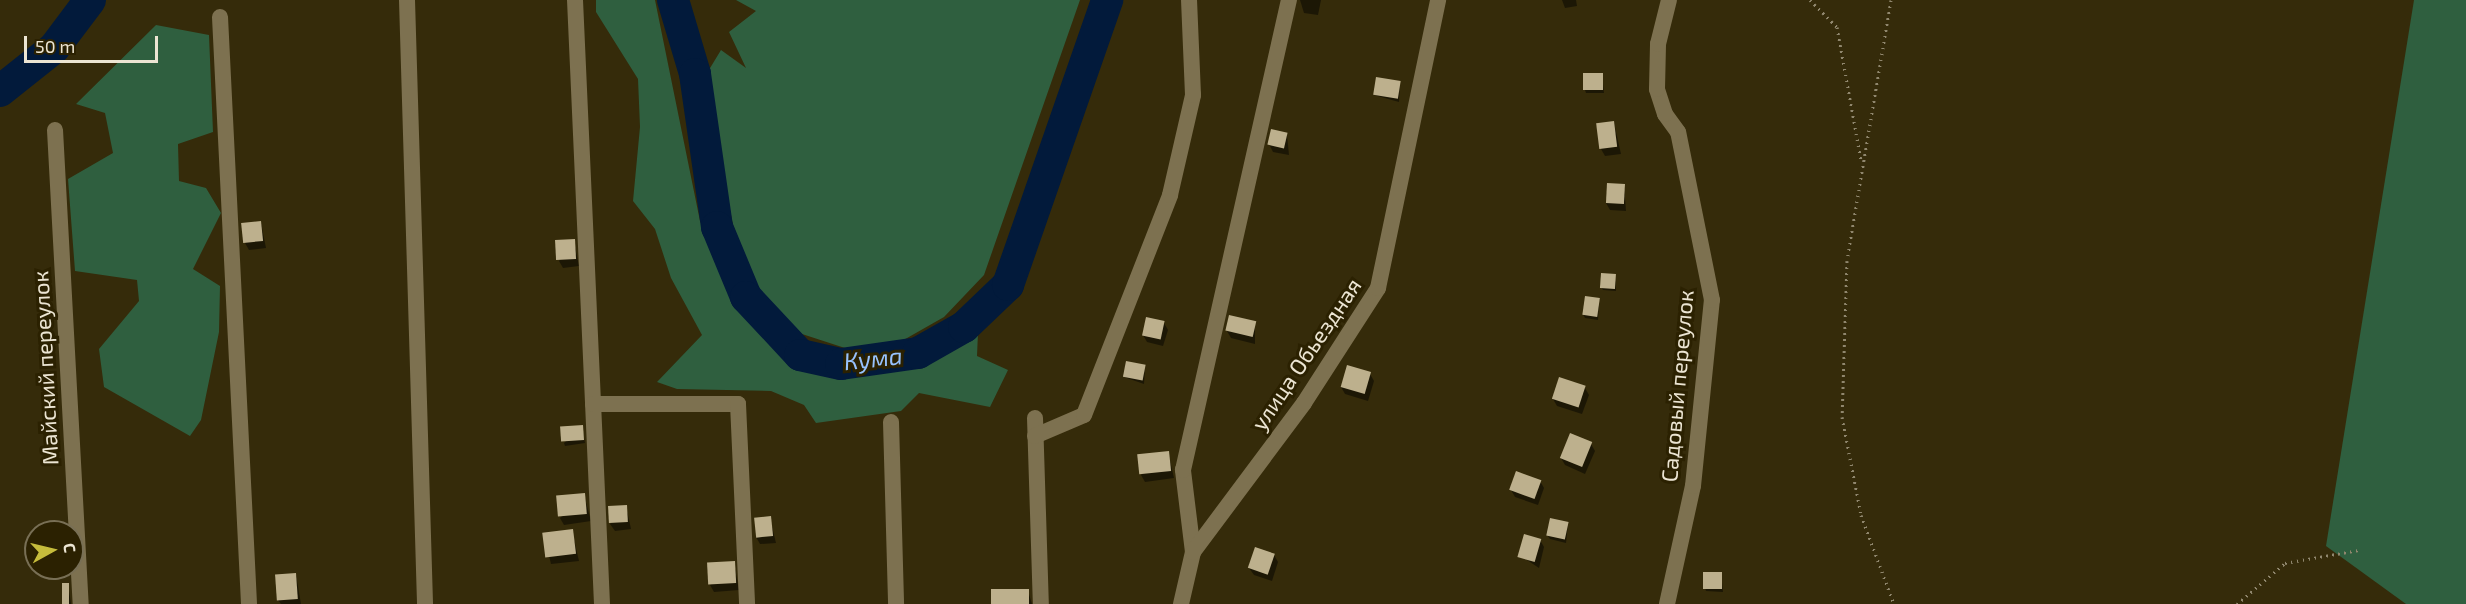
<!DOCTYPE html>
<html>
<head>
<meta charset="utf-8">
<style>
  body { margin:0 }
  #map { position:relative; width:2466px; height:604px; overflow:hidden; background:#352b0a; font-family:"Exo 2",sans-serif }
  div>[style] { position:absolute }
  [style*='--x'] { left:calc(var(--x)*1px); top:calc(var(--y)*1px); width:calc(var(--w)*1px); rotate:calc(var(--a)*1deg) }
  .green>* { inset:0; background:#2f5f3f }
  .shadow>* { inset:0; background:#0007 }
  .river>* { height:32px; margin:-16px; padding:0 16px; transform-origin:16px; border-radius:16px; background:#021a3b }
  .building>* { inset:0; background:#bdb08d; transform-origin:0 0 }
  .path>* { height:3px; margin-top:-1.5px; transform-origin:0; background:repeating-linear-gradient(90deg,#90876e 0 1.5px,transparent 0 6px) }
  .street>* { height:16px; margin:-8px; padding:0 8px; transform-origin:8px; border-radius:8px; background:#7d7150 }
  span { translate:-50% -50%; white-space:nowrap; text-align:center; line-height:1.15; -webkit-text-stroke:6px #2b2101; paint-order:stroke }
  .street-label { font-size:22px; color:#ece5d3 }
  .water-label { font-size:24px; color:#97c2fd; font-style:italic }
  .north { position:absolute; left:24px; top:520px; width:60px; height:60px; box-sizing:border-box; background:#2b2101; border:2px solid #786f55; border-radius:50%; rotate:82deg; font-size:16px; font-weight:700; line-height:24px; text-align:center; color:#ece5d3 }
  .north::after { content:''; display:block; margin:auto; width:21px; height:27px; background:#c6bc3c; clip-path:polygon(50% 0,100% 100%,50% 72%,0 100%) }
  .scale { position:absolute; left:24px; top:36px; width:134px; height:27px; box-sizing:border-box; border:3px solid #ece5d3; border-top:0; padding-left:8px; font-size:18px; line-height:21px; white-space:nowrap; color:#ece5d3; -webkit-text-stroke:4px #2b2101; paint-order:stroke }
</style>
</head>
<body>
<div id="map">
  <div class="green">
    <i style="clip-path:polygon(596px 0,655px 0,700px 221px,739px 303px,798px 363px,839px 373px,926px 361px,978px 333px,977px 356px,1008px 370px,990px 407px,919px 393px,901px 411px,816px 423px,804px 405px,771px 391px,677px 389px,657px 382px,702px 335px,671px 278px,655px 229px,633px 201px,640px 127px,638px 79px,596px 12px)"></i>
    <i style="clip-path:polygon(736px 0,1080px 0,984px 275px,944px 317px,893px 346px,845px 348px,802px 334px,760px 295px,733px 225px,704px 78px,721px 50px,746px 68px,729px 32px,756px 11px)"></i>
    <i style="clip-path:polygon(2414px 0,2466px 0,2466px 604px,2406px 604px,2326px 546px)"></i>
    <i style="clip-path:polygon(156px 25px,209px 35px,213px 132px,178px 144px,179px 181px,206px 188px,221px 213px,193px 269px,220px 286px,219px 332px,201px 420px,190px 436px,104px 387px,99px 349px,139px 301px,137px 280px,75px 271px,68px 179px,113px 153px,105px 113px,76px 104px)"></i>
  </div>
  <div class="shadow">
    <i style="clip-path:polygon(1300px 0,1321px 0,1318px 15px,1304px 13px)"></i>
    <i style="clip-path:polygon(1562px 0,1576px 0,1577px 6px,1565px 8px)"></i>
    <i style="clip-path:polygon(1602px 75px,1604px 93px,1586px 93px,1585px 90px)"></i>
    <i style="clip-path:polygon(1400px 83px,1399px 102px,1374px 95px)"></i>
    <i style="clip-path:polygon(1614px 123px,1621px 154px,1605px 156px,1601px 149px)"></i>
    <i style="clip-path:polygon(1287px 135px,1289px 155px,1273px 152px,1269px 144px)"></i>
    <i style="clip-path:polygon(1624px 186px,1626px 211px,1610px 210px,1606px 203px)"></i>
    <i style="clip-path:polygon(261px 223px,266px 248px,249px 250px,245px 243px)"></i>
    <i style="clip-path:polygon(574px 241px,579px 266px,563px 268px,559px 261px)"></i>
    <i style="clip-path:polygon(1615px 276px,1616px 291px,1603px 290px,1601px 287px)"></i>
    <i style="clip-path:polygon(1599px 300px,1598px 320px,1585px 318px,1583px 314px)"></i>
    <i style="clip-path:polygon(1164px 323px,1168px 330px,1163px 346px,1147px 342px,1143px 335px)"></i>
    <i style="clip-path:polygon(1255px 323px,1255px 344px,1231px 338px,1227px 331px)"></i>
    <i style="clip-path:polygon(1145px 367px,1144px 384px,1124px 377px)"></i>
    <i style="clip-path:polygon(1370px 374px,1374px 381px,1368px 401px,1345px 394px,1341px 387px)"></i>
    <i style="clip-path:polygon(1585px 388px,1589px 395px,1582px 414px,1557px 406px,1553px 399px)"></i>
    <i style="clip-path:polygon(582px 427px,585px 443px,565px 446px,564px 443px)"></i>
    <i style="clip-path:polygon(1591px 444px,1595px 451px,1585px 474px,1565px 465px,1561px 458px)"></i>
    <i style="clip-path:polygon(1168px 452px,1174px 478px,1145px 482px,1141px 475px)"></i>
    <i style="clip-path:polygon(1540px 481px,1544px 488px,1538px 505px,1515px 497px,1511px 490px)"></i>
    <i style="clip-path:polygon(584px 495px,591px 521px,564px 525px,560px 518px)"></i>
    <i style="clip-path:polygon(626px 506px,631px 529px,615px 531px,610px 524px)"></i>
    <i style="clip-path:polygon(770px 518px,776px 543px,760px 544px,756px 537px)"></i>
    <i style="clip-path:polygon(1568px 523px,1566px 543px,1550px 539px,1548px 536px)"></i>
    <i style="clip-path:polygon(572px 531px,579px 561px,551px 564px,544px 534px)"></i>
    <i style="clip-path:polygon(1540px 540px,1544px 547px,1539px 568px,1524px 558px)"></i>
    <i style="clip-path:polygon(1274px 555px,1278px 562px,1272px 581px,1254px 575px,1249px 568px)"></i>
    <i style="clip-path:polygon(734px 563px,739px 590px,714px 592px,710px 585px)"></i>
    <i style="clip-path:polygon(1721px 574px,1723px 592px,1706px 591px,1705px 588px)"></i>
    <i style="clip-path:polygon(296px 575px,301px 604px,281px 604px,278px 600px)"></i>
    <i style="clip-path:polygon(68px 584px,71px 604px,64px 604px)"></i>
    <i style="clip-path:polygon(1028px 591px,1032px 604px,993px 604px)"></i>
  </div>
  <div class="river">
    <i style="--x:673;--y:0;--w:77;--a:73.4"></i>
    <i style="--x:695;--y:74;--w:155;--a:81.8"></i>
    <i style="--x:717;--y:227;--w:76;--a:67.5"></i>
    <i style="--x:746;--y:297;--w:79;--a:47"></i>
    <i style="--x:800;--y:355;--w:42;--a:12.4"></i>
    <i style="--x:841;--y:364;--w:78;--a:-8.1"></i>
    <i style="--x:918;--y:353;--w:53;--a:-29.5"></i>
    <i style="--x:964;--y:327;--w:61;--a:-43.7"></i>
    <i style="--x:1008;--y:285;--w:302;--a:-70.8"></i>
    <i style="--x:0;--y:91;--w:69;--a:-38.5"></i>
    <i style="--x:54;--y:48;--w:60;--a:-53.1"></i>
  </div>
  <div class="building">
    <i style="left:1603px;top:73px;width:17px;height:20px;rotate:90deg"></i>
    <i style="left:1376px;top:77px;width:25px;height:18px;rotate:9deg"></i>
    <i style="left:1614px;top:121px;width:26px;height:18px;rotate:83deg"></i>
    <i style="left:1271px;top:129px;width:17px;height:16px;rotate:13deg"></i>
    <i style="left:1607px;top:183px;width:18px;height:20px;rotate:3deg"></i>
    <i style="left:261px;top:221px;width:20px;height:20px;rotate:84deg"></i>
    <i style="left:575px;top:239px;width:20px;height:20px;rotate:87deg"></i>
    <i style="left:1601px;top:273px;width:15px;height:15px;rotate:4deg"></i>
    <i style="left:1585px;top:296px;width:15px;height:19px;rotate:8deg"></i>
    <i style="left:1229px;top:315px;width:28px;height:16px;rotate:13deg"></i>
    <i style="left:1146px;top:317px;width:19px;height:19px;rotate:12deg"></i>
    <i style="left:1126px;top:361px;width:20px;height:16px;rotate:11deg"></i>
    <i style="left:1347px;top:365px;width:25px;height:23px;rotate:16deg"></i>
    <i style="left:1559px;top:377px;width:28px;height:23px;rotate:18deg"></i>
    <i style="left:583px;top:425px;width:15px;height:23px;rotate:86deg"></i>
    <i style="left:1570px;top:433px;width:24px;height:27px;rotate:22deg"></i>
    <i style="left:1169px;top:451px;width:20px;height:32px;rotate:84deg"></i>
    <i style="left:1516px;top:471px;width:27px;height:20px;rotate:20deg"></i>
    <i style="left:585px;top:493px;width:21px;height:29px;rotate:85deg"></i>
    <i style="left:627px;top:505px;width:17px;height:19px;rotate:87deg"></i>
    <i style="left:771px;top:516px;width:20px;height:17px;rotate:84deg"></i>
    <i style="left:1550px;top:518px;width:19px;height:18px;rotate:12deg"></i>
    <i style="left:573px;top:529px;width:25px;height:31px;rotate:83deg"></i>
    <i style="left:1524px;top:534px;width:18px;height:24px;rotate:16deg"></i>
    <i style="left:1255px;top:547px;width:21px;height:22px;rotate:19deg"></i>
    <i style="left:735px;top:561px;width:22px;height:28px;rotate:87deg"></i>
    <i style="left:1703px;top:572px;width:19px;height:17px"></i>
    <i style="left:296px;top:573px;width:26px;height:21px;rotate:86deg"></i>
    <i style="left:62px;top:583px;width:7px;height:21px"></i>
    <i style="left:1029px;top:589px;width:15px;height:38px;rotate:90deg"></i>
  </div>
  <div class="path">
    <i style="--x:1810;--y:0;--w:38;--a:45"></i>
    <i style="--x:1837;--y:27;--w:135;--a:79.8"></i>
    <i style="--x:1891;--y:0;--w:265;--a:99.6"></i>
    <i style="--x:1847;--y:261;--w:156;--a:91.8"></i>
    <i style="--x:1842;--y:417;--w:100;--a:79"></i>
    <i style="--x:1861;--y:515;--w:95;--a:69.7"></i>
    <i style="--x:2237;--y:604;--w:63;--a:-40.5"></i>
    <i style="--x:2285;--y:563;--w:75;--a:-10"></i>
  </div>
  <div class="street">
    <i style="--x:407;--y:0;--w:604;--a:88.29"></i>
    <i style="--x:575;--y:0;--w:605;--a:87.44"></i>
    <i style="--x:220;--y:17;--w:588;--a:87.17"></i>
    <i style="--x:55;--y:130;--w:475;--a:86.9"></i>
    <i style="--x:593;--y:404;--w:145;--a:0"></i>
    <i style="--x:738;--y:404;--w:200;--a:87.4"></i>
    <i style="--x:1035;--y:418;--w:186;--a:88.2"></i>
    <i style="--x:891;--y:422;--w:182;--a:88.4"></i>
    <i style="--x:1035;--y:436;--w:53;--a:-23.2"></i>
    <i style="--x:1084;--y:415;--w:236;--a:-68.6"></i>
    <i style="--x:1170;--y:195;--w:103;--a:-77"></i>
    <i style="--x:1193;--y:95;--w:95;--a:-92.4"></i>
    <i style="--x:1193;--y:552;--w:83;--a:-97"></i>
    <i style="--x:1183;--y:470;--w:482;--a:-77.3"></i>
    <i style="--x:1181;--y:604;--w:53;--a:-77"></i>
    <i style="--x:1193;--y:552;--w:186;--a:-53.3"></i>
    <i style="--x:1304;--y:403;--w:137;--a:-57.2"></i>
    <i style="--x:1378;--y:288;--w:294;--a:-78.2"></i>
    <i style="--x:1667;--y:604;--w:121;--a:-77.6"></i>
    <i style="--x:1693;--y:486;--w:187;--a:-84.2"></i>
    <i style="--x:1712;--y:300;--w:171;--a:-101.4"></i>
    <i style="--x:1678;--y:132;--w:22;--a:-126"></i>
    <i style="--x:1665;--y:114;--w:26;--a:-108"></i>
    <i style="--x:1657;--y:89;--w:45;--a:-88.7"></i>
    <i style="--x:1658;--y:44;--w:45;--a:-76"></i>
  </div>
  <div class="street-label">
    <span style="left:1306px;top:354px;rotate:-56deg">улица Обьездная</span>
    <span style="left:45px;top:368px;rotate:-93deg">Майский переулок</span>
    <span style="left:1677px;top:386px;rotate:-85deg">Садовый переулок</span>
  </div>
  <div class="water-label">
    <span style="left:873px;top:358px;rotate:-6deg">Кума</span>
  </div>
  <div class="north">С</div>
  <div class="scale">50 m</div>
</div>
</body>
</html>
